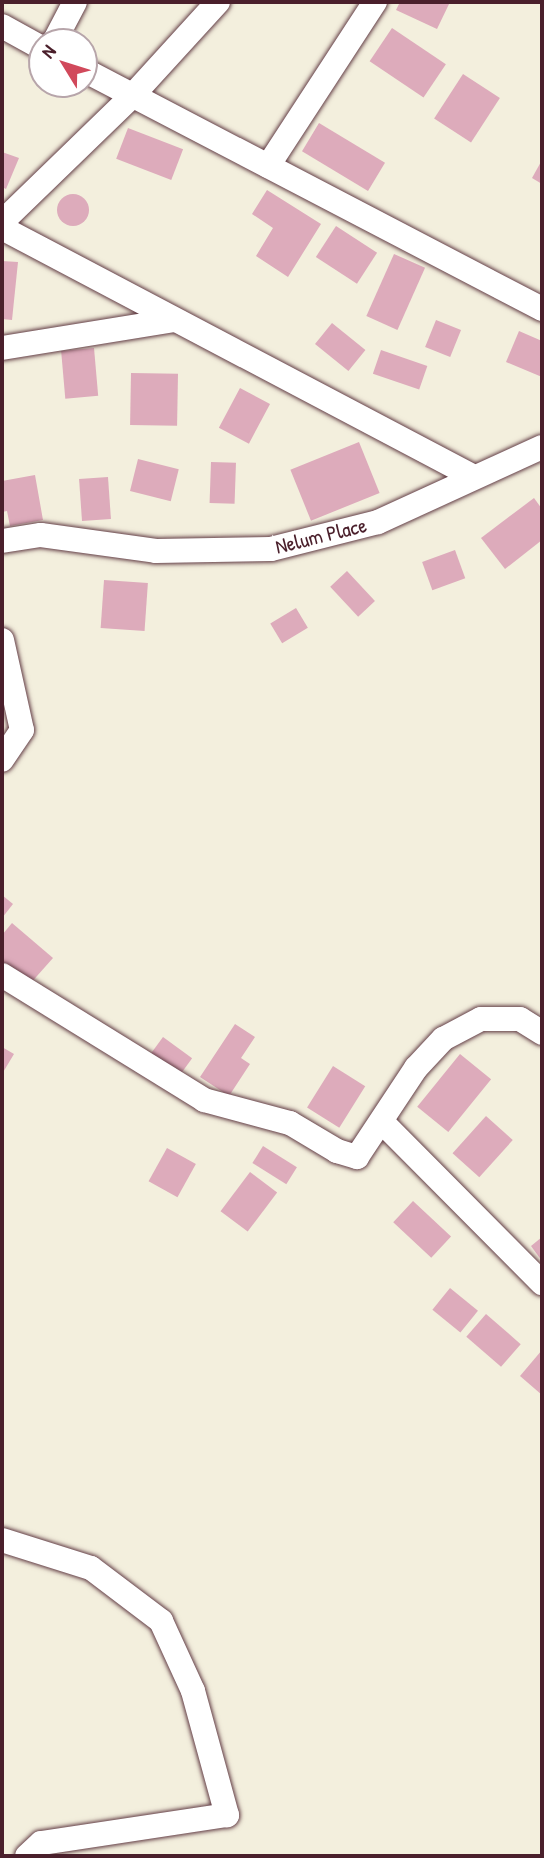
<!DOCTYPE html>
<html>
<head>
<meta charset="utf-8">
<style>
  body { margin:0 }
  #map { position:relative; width:544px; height:1858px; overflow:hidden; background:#f3efdd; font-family:"Patrick Hand",sans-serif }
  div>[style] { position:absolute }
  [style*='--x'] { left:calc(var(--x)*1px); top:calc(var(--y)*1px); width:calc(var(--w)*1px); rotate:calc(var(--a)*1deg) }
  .building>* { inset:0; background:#ddabbb; transform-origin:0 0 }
  .round { border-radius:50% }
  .roads { filter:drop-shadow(0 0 2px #633e46) drop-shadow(0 0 2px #633e46) }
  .minor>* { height:24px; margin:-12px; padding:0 12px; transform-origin:12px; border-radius:12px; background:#fff }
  span { translate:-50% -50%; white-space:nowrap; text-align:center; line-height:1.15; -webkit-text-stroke:7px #fff; paint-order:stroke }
  .street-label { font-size:21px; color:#4a1f2b }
  .frame { position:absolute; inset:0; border:4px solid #4a1f2b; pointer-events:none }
  .north { position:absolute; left:28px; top:28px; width:70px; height:70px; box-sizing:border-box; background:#fff; border:2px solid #b7a5aa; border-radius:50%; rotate:308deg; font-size:19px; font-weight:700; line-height:28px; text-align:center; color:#4a1f2b }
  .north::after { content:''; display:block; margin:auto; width:24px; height:32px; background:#d1495b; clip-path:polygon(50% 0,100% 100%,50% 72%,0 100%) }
</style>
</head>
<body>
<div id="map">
  <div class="building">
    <i style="clip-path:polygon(400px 2px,450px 2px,437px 29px,396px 10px)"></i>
    <i style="left:392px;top:28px;width:65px;height:40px;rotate:34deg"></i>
    <i style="left:463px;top:74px;width:44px;height:53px;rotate:33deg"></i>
    <i style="left:319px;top:123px;width:77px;height:33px;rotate:31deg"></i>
    <i style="left:128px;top:128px;width:59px;height:33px;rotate:21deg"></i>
    <i style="clip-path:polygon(2px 152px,19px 158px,6px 189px,2px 187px)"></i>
    <i style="clip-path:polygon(542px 160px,542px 184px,532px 178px)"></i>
    <i style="clip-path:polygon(267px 190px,321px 224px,288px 277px,256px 256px,273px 228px,252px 214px)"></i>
    <i class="round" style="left:57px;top:194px;width:32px;height:32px"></i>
    <i style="left:336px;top:226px;width:49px;height:37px;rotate:33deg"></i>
    <i style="left:394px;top:254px;width:34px;height:68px;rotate:24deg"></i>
    <i style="clip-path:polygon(2px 261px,18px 262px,12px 320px,2px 319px)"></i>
    <i style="left:436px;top:320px;width:27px;height:29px;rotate:22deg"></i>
    <i style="left:332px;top:323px;width:43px;height:27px;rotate:39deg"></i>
    <i style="clip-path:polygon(519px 331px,542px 341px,542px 377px,506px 362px)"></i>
    <i style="left:94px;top:348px;width:48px;height:33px;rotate:85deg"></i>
    <i style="left:381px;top:350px;width:49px;height:25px;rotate:19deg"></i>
    <i style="left:131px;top:373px;width:47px;height:52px;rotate:1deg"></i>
    <i style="left:240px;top:388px;width:34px;height:45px;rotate:28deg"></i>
    <i style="left:359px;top:442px;width:55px;height:74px;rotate:68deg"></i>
    <i style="left:138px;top:459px;width:42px;height:33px;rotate:14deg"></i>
    <i style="left:211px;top:462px;width:25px;height:41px;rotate:2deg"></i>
    <i style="clip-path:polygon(35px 475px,43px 520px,10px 526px,7px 511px,2px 512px,2px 481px)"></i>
    <i style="left:108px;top:477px;width:42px;height:29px;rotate:86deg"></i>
    <i style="clip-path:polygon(534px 498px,542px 509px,542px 540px,505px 569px,481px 538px)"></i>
    <i style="left:455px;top:550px;width:30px;height:35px;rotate:70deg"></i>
    <i style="left:347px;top:571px;width:41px;height:23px;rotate:47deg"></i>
    <i style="left:104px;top:580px;width:44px;height:48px;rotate:4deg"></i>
    <i style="left:296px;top:608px;width:23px;height:30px;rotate:59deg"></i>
    <i style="clip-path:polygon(2px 895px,13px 904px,2px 918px)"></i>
    <i style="clip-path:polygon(12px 923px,53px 958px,29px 985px,2px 961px,2px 935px)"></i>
    <i style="clip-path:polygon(235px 1024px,255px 1037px,241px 1058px,250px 1064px,229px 1096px,200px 1077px)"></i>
    <i style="left:163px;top:1037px;width:36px;height:26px;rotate:36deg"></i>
    <i style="clip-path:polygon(2px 1047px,14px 1054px,2px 1074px)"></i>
    <i style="left:460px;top:1054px;width:40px;height:68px;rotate:39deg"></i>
    <i style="left:333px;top:1066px;width:38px;height:49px;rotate:32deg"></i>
    <i style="left:486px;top:1116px;width:36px;height:50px;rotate:42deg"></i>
    <i style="left:263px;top:1146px;width:40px;height:20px;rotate:32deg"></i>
    <i style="left:167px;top:1148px;width:33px;height:38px;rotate:29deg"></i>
    <i style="left:250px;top:1172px;width:34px;height:49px;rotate:37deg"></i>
    <i style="left:413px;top:1201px;width:52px;height:29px;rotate:43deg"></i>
    <i style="clip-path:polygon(542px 1237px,542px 1261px,531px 1246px)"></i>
    <i style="left:450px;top:1288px;width:36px;height:28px;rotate:39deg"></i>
    <i style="left:486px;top:1314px;width:46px;height:30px;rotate:41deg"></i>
    <i style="clip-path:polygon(542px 1350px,542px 1395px,520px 1376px)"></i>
  </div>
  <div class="roads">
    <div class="minor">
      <i style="--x:2;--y:26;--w:46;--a:28.8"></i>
      <i style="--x:54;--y:42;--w:45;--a:-62.3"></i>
      <i style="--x:84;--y:70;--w:517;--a:27.56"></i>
      <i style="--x:268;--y:166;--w:196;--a:-56.9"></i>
      <i style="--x:2;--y:222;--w:182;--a:-44.1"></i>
      <i style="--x:133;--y:95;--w:126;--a:-47.6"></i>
      <i style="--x:2;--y:228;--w:534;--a:27.81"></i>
      <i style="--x:2;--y:348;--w:175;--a:-9.2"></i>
      <i style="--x:2;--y:541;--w:39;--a:-9"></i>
      <i style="--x:41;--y:535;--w:116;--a:7.9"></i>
      <i style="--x:156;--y:551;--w:115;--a:-1"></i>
      <i style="--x:271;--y:549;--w:110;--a:-14.2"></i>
      <i style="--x:378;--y:522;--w:180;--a:-24.6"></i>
      <i style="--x:2;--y:640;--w:92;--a:77.5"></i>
      <i style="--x:22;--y:730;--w:36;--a:124"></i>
      <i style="--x:2;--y:975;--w:238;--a:31.7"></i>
      <i style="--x:204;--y:1100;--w:89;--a:15"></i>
      <i style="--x:290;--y:1123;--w:55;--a:30.8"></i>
      <i style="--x:337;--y:1151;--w:21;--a:17"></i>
      <i style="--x:357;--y:1157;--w:107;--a:-56.5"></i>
      <i style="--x:416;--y:1068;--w:40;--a:-47"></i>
      <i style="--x:443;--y:1039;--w:43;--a:-27.8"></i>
      <i style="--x:481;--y:1019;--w:39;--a:0"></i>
      <i style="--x:520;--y:1019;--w:26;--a:32"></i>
      <i style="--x:383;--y:1123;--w:226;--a:45.2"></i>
      <i style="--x:2;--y:1540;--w:93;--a:17.5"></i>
      <i style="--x:91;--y:1568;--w:88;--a:37.1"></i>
      <i style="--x:161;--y:1621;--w:77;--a:65.4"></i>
      <i style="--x:193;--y:1691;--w:129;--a:74.7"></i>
      <i style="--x:227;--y:1815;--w:188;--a:171.4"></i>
      <i style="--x:41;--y:1843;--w:19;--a:137"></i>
    </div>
  </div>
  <div class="street-label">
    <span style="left:321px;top:536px;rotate:-14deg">Nelum Place</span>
  </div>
  <div class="frame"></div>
  <div class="north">N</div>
</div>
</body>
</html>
